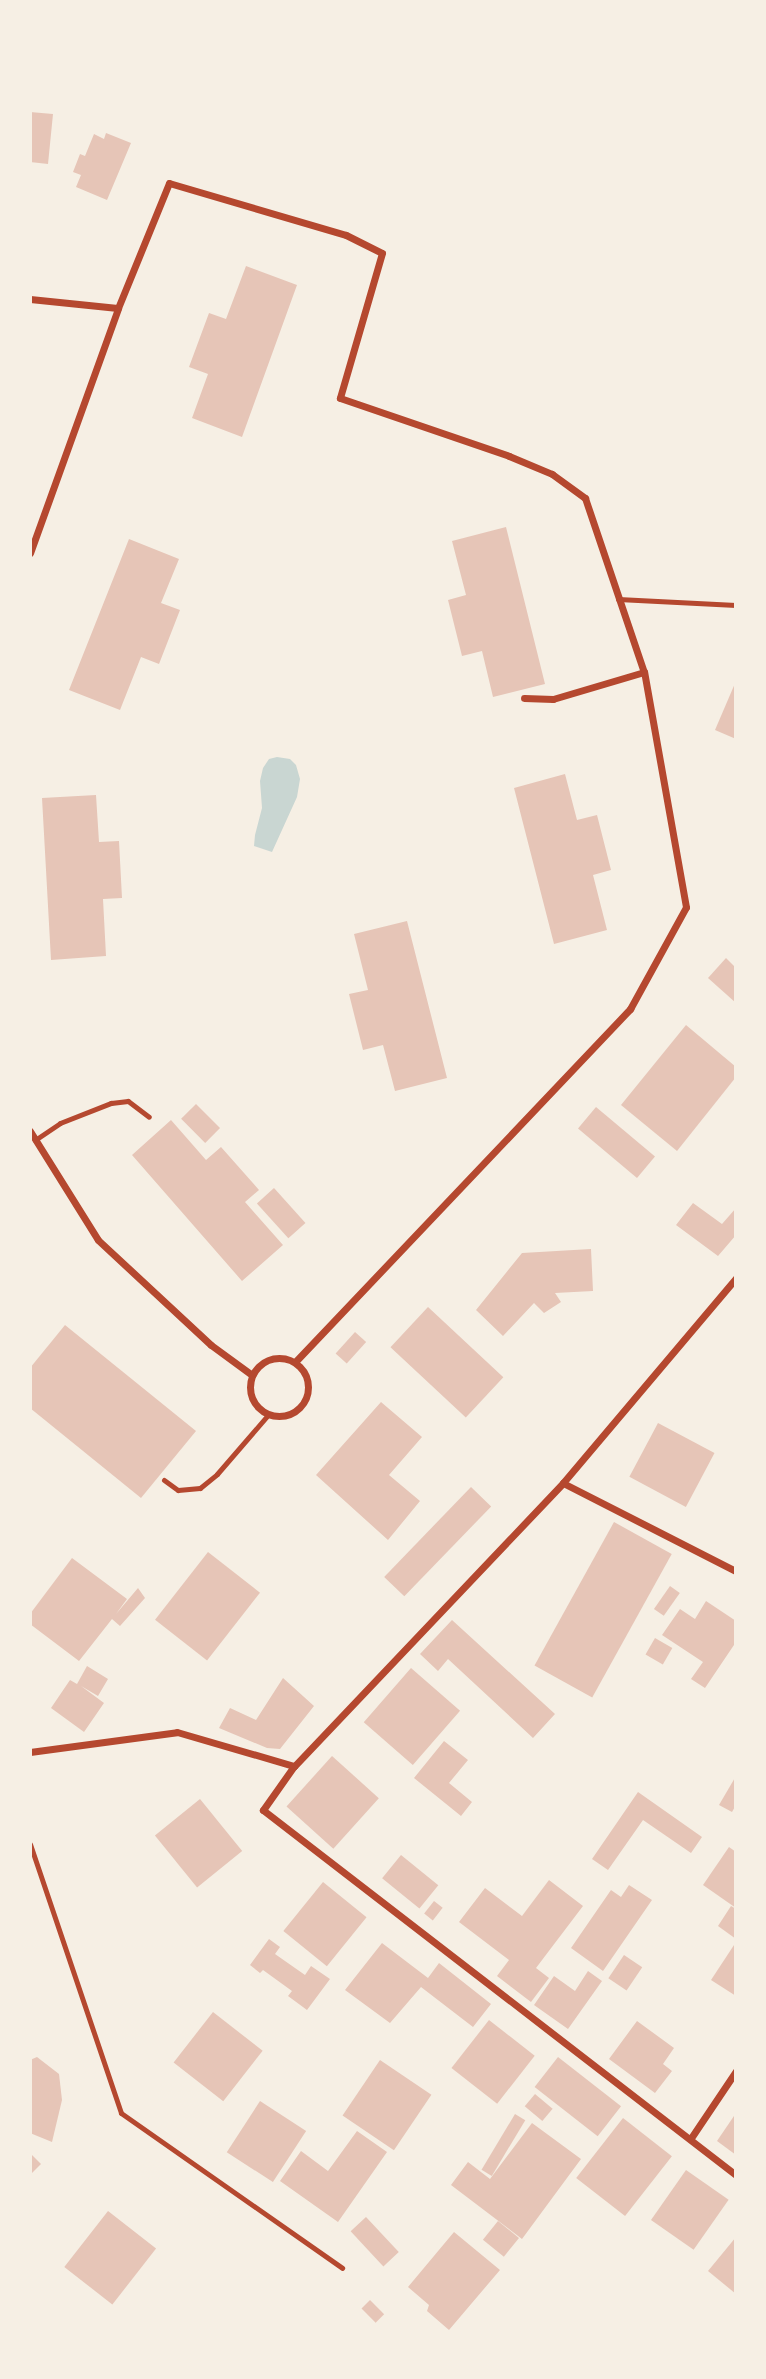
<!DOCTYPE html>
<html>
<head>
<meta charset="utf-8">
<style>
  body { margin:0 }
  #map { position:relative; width:766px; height:2379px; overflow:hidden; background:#f6efe4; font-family:Rubik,sans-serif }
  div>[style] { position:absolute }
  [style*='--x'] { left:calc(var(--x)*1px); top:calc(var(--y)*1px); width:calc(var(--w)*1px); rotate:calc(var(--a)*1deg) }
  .water>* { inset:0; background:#c9d6d2 }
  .building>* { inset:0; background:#e6c5b7; transform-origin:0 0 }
  .service>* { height:5px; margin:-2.5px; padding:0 2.5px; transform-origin:2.5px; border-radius:2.5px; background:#b5482f }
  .minor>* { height:7px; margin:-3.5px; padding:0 3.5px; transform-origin:3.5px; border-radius:3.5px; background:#b5482f }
  .minor>.ring { margin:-3.5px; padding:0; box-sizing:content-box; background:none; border:7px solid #b5482f; border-radius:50% }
  span { translate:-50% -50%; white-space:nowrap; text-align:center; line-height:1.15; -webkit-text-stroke:6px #f6efe4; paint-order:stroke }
  .frame { position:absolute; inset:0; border:32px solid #f6efe4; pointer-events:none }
</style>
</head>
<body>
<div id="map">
  <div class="water">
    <i style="clip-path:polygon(277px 757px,290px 759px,296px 765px,300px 779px,297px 797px,272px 852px,254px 846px,255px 835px,262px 808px,260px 781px,263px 768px,269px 759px)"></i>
  </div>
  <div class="building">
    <i style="clip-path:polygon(30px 112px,53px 114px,48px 164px,30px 162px)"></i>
    <i style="clip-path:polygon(106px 133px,131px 143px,107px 200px,76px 187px,81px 175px,73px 172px,80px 154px,85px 156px,94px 134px,104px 139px)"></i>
    <i style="clip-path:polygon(246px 266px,297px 285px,242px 437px,192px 418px,208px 374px,189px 367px,209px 313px,226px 319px)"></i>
    <i style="clip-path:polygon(506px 527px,545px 684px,493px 697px,482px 651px,462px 656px,448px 600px,466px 595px,452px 541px)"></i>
    <i style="clip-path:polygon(129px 539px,179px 559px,161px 603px,180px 610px,159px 664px,141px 657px,120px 710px,69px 690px)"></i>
    <i style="clip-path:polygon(736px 681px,736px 739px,715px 730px)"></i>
    <i style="clip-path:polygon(565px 774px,577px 820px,597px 815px,611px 870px,593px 875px,607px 930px,554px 944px,514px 788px)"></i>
    <i style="clip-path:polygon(96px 795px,99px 842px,119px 841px,122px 898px,103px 899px,106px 956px,51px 960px,42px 798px)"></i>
    <i style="clip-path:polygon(407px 921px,447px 1078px,395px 1091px,383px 1045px,363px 1050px,349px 994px,368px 990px,354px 934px)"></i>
    <i style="clip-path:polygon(726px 958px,736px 968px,736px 1003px,708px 978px)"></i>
    <i style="clip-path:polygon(686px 1025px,736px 1067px,736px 1077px,677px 1151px,621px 1105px)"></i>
    <i style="left:196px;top:1104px;width:34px;height:21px;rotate:45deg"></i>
    <i style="left:596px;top:1107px;width:77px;height:28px;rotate:40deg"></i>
    <i style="clip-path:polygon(171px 1120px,206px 1160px,221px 1147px,259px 1190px,245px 1202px,283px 1245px,242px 1281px,132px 1155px)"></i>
    <i style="left:274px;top:1188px;width:47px;height:23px;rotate:48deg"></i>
    <i style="clip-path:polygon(693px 1203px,722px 1224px,736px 1208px,736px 1235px,718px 1256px,676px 1225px)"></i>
    <i style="clip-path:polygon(591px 1249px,593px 1291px,555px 1293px,561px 1302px,544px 1313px,534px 1303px,503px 1336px,476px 1310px,522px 1253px)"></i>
    <i style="left:428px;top:1307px;width:103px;height:55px;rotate:43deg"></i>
    <i style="clip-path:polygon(65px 1325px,196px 1431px,141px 1498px,30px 1408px,30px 1368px)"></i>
    <i style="left:355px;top:1332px;width:15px;height:29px;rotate:42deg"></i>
    <i style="clip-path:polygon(381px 1402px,422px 1437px,389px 1475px,420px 1501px,388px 1540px,316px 1475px)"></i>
    <i style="left:658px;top:1423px;width:64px;height:61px;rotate:28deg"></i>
    <i style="left:471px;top:1487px;width:28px;height:125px;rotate:44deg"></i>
    <i style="left:614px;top:1522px;width:66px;height:164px;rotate:29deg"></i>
    <i style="left:208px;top:1552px;width:66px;height:86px;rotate:38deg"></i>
    <i style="clip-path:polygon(72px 1558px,127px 1599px,116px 1614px,138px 1588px,145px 1598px,120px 1626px,112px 1619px,79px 1661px,30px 1624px,30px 1614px)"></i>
    <i style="left:670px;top:1586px;width:12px;height:28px;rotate:35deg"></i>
    <i style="clip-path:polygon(706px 1601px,736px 1621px,736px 1642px,705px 1688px,691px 1679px,703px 1662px,662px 1635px,680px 1609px,695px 1619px)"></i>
    <i style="clip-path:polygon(452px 1620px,555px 1714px,533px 1738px,448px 1659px,438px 1671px,420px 1654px)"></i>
    <i style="left:655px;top:1638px;width:20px;height:19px;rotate:30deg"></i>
    <i style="clip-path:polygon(87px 1666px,108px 1679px,98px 1696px,81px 1686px,104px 1703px,84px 1732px,51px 1708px,70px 1680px,77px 1684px)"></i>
    <i style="left:411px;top:1668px;width:65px;height:72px;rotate:41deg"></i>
    <i style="clip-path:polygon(283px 1678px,314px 1706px,280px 1749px,267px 1748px,219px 1728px,230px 1708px,256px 1720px)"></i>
    <i style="clip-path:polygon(444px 1741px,468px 1760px,449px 1783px,472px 1802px,461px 1816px,414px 1778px)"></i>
    <i style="left:332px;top:1756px;width:63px;height:68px;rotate:42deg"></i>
    <i style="clip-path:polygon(736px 1776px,736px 1805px,732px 1812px,719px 1805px)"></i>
    <i style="clip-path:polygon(638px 1792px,702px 1837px,691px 1853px,643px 1820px,608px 1870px,592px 1859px)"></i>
    <i style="left:200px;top:1799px;width:67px;height:58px;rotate:51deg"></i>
    <i style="clip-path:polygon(729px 1847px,736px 1852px,736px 1908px,703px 1885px)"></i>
    <i style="left:401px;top:1855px;width:48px;height:30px;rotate:39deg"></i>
    <i style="clip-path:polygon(549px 1880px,583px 1906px,536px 1968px,549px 1978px,531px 2002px,497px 1976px,509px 1960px,459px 1922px,485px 1888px,522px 1916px)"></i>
    <i style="left:323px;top:1882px;width:56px;height:63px;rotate:39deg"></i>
    <i style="clip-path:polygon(629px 1885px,652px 1900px,603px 1971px,571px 1948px,611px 1890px,621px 1897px)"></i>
    <i style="left:434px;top:1901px;width:11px;height:16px;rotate:38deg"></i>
    <i style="clip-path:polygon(731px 1906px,736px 1909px,736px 1939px,718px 1926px)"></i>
    <i style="clip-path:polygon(269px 1939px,280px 1947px,275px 1954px,305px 1975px,311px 1966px,330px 1979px,307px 2010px,288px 1996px,292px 1991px,263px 1970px,260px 1973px,250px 1965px)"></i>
    <i style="clip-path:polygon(736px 1942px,736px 1996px,711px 1980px)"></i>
    <i style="clip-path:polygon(382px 1943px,428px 1978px,439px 1963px,491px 2004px,473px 2027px,421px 1987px,390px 2023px,345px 1990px)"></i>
    <i style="left:624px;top:1955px;width:22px;height:28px;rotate:34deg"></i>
    <i style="clip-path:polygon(588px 1971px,602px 1981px,568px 2029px,534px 2005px,554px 1976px,575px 1991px)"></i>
    <i style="left:213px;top:2012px;width:63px;height:64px;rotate:38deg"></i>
    <i style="left:489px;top:2020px;width:58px;height:61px;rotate:38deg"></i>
    <i style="clip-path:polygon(637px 2021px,674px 2048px,663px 2064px,672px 2071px,655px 2093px,609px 2059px)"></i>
    <i style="clip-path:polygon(37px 2057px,59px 2074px,62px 2100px,52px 2142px,30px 2133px,30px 2060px)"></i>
    <i style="left:558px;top:2057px;width:80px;height:38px;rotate:38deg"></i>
    <i style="left:380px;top:2060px;width:62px;height:67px;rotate:34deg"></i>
    <i style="left:535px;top:2094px;width:23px;height:16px;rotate:40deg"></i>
    <i style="left:260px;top:2101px;width:55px;height:61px;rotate:33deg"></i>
    <i style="clip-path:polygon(736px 2113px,736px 2155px,717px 2141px)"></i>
    <i style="left:515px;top:2114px;width:12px;height:65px;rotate:31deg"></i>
    <i style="left:623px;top:2118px;width:62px;height:76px;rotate:38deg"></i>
    <i style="clip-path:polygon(532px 2123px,581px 2159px,522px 2239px,451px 2185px,468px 2162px,490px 2179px)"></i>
    <i style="clip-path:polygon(357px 2131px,387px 2152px,338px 2222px,280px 2181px,301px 2151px,328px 2171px)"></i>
    <i style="clip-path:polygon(30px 2153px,41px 2164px,30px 2175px)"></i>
    <i style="left:686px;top:2170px;width:52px;height:61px;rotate:35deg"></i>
    <i style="left:108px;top:2211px;width:61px;height:71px;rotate:38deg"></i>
    <i style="left:366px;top:2217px;width:48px;height:21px;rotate:47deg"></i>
    <i style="left:498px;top:2221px;width:27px;height:24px;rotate:39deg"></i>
    <i style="clip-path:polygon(454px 2232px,500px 2270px,449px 2330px,427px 2311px,429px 2305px,408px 2287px)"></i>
    <i style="clip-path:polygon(736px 2237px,736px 2294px,708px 2271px)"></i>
    <i style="left:370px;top:2300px;width:20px;height:12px;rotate:45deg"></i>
  </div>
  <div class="service">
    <i style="--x:618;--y:599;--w:118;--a:2.9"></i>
    <i style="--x:35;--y:1140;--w:30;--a:-34"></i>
    <i style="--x:60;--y:1123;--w:55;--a:-21.4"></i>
    <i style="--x:111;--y:1103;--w:17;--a:-7"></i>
    <i style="--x:128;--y:1101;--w:26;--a:37"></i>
    <i style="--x:164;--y:1480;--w:17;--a:36"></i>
    <i style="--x:178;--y:1490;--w:22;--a:-5"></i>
    <i style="--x:200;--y:1488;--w:22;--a:-39"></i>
    <i style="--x:217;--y:1474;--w:78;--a:-49.2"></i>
    <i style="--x:30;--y:1844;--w:284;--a:71.3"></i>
    <i style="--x:121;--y:2113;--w:270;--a:35"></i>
  </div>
  <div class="minor">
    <i style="--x:30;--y:299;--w:88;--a:5.8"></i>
    <i style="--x:30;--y:553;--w:260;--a:-70.2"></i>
    <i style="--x:118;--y:308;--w:135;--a:-67.8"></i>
    <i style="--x:169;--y:183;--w:184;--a:16.4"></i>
    <i style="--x:346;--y:235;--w:40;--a:26.6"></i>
    <i style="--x:382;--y:253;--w:151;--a:106.2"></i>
    <i style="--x:340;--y:398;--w:179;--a:18.9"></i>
    <i style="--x:509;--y:456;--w:47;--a:22.7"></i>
    <i style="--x:552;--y:474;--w:41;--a:36"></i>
    <i style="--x:585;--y:498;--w:184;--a:71.3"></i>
    <i style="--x:644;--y:672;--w:95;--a:163.5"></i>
    <i style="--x:553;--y:699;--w:29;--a:-178"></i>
    <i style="--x:30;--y:1131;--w:128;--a:58"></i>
    <i style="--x:98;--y:1240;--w:154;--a:42.9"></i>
    <i style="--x:211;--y:1345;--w:51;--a:36.2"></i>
    <i style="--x:736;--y:1278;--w:268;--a:130.2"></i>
    <i style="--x:563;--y:1483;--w:390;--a:133.5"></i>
    <i style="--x:294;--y:1766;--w:54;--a:125.2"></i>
    <i style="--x:263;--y:1810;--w:597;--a:37.66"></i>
    <i class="ring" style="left:250px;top:1358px;width:51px;height:51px"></i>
    <i style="--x:295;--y:1362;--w:487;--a:-46.5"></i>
    <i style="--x:630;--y:1009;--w:116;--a:-61.2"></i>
    <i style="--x:686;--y:907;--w:239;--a:-100.1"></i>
    <i style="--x:563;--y:1483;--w:194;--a:27"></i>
    <i style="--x:30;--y:1752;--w:148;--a:-7.7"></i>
    <i style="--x:177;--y:1732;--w:122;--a:16.2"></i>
    <i style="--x:691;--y:2138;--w:81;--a:-56.1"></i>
  </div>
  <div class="frame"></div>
</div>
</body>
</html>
